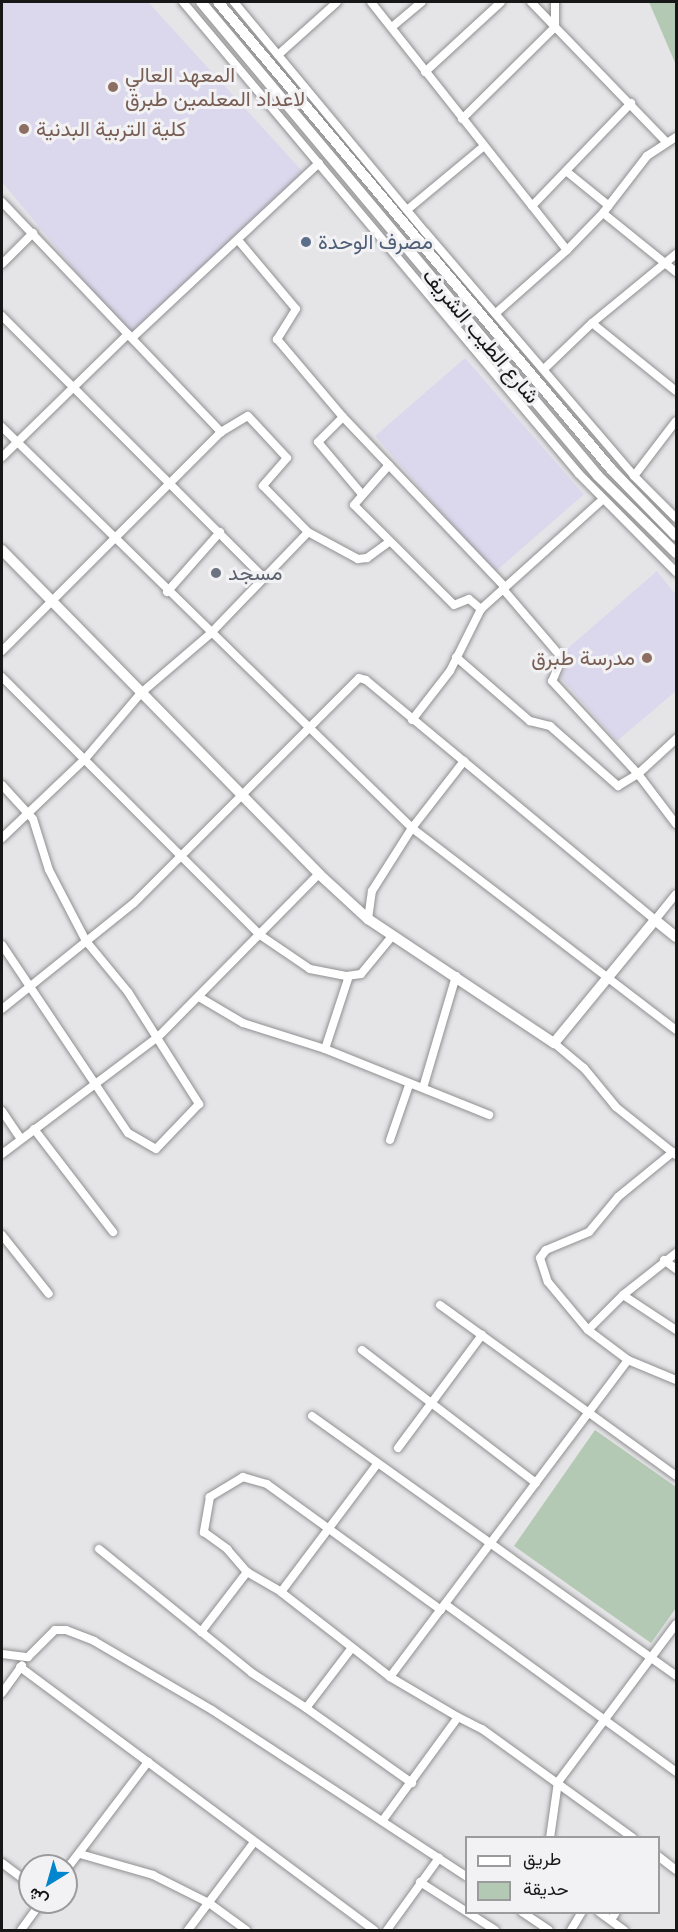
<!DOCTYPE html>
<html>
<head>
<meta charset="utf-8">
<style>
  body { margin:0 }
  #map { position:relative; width:678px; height:1932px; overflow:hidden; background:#e5e4e7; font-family:Montserrat,Vazirmatn,sans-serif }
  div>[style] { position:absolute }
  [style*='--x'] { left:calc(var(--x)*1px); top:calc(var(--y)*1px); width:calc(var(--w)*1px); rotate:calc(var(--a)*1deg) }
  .education>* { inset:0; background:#dbd8ed; transform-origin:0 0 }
  .green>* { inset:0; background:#b3c9b4 }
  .roads { filter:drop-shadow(0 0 2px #908f91) drop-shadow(0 0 2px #908f91) }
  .street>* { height:8px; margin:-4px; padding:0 4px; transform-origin:4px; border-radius:4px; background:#fff }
  .secondary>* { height:10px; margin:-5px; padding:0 5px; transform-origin:5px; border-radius:5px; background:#fff }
  .dots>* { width:16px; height:16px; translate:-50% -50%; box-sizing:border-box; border:3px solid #f2f1f4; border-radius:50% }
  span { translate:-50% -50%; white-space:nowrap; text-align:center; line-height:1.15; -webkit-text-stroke:6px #f2f1f4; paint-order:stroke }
  .education-label { font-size:21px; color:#785e54 }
  .left { translate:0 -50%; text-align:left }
  .right { translate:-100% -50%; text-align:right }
  .service-label { font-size:21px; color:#4e5e75 }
  .street-label { font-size:21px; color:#181718 }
  .worship-label { font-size:21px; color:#5b616d }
  .frame { position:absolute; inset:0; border:3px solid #181718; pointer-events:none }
  .legend { position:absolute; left:465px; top:1836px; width:195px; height:78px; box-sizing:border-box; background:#f2f1f4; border:2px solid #9b9a9c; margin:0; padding:8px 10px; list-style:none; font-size:18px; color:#181718 }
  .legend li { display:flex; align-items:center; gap:12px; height:30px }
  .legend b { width:30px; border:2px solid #9b9a9c }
  .north { position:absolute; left:18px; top:1854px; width:60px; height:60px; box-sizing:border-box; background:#f2f1f4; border:2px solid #9b9a9c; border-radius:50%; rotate:217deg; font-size:16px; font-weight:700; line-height:24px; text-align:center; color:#181718 }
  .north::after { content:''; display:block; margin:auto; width:21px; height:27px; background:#0185cc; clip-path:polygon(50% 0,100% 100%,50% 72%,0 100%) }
</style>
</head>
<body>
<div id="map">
  <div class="education">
    <i style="clip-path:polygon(2px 2px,148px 2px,303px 172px,130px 336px,2px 182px)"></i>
    <i style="left:465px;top:358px;width:181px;height:119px;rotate:49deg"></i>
    <i style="clip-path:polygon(657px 571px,676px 595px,676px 691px,617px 741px,560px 677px,569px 662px,567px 649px)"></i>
  </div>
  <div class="green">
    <i style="clip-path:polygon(649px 2px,676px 2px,676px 65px)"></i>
    <i style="clip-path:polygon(595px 1430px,676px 1487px,676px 1608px,651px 1643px,514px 1546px)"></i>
  </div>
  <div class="roads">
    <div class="street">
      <i style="--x:183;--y:2;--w:616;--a:50"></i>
      <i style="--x:579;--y:474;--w:138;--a:45.3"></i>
      <i style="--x:234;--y:2;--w:300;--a:50.3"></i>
      <i style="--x:426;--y:233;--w:320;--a:49.4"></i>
      <i style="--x:634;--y:476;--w:59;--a:45"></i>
      <i style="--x:371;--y:2;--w:316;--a:51.7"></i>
      <i style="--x:567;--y:250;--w:52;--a:-45.8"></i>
      <i style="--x:531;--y:2;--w:193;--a:46"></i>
      <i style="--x:392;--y:27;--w:39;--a:-40"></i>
      <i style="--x:278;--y:55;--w:79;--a:-41.9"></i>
      <i style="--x:425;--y:72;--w:103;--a:-42.6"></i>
      <i style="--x:462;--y:119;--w:131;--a:-44.7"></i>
      <i style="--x:555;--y:27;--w:25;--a:-90"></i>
      <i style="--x:676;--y:137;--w:35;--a:147"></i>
      <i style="--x:647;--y:156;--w:72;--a:127.7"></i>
      <i style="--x:603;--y:213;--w:94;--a:38.9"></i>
      <i style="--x:566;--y:171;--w:55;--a:39.1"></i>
      <i style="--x:2;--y:202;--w:318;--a:46.4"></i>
      <i style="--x:221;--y:432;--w:310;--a:135"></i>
      <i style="--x:532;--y:206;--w:143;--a:-46.1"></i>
      <i style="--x:407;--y:210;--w:99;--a:-39.7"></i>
      <i style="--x:238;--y:240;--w:90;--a:50"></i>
      <i style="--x:296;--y:309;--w:36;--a:122"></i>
      <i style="--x:277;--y:339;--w:102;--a:49.8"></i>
      <i style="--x:343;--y:417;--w:235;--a:46.4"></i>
      <i style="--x:2;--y:264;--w:44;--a:-45"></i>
      <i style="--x:496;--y:313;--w:95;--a:-41.6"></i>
      <i style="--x:2;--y:316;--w:369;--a:45"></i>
      <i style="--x:592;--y:323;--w:108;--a:39"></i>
      <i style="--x:132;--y:338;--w:256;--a:-43.1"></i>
      <i style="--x:544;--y:369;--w:66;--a:-43.8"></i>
      <i style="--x:592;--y:323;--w:109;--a:-39.4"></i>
      <i style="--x:343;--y:417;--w:35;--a:135"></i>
      <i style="--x:318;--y:442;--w:67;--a:49.9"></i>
      <i style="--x:2;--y:427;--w:573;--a:44.36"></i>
      <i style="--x:412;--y:828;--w:332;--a:37.4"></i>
      <i style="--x:221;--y:432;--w:31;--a:-31"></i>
      <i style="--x:248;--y:416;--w:57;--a:47.1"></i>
      <i style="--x:287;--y:458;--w:37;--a:131"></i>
      <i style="--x:263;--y:486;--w:64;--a:45.6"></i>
      <i style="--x:2;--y:457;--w:176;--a:-44.3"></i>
      <i style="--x:389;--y:465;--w:53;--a:131.2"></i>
      <i style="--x:354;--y:505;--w:141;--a:45"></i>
      <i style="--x:454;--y:605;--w:16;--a:-22"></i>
      <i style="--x:469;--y:599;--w:16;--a:40"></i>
      <i style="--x:634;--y:476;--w:69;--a:-52.6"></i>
      <i style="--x:503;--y:589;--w:91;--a:49.5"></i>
      <i style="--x:562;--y:658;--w:25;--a:113"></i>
      <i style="--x:552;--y:681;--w:127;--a:47.2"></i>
      <i style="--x:638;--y:774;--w:63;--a:52.8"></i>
      <i style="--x:167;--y:592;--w:80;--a:-48.5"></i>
      <i style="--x:456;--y:657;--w:98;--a:40.9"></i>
      <i style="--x:530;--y:721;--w:21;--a:14"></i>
      <i style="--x:550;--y:726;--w:91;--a:41.4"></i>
      <i style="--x:618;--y:786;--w:23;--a:-31"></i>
      <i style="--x:638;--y:774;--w:52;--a:-42.6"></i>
      <i style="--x:2;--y:677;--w:365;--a:45"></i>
      <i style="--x:260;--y:935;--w:60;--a:34.2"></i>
      <i style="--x:310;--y:969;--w:38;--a:11"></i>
      <i style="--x:347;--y:976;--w:14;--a:-8"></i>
      <i style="--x:361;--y:974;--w:50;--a:-50.6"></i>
      <i style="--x:412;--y:720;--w:62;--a:-52.2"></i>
      <i style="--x:450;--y:671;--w:69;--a:-63.4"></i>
      <i style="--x:481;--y:609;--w:163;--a:-42"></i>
      <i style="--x:2;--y:785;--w:46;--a:47.6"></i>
      <i style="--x:33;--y:819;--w:53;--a:72.6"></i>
      <i style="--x:49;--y:870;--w:80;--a:62.5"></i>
      <i style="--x:86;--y:941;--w:66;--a:50.5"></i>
      <i style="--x:128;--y:992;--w:133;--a:57.6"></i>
      <i style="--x:199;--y:1104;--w:62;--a:133.7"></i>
      <i style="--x:156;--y:1149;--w:32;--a:-150"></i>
      <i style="--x:128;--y:1133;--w:226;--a:-123.8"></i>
      <i style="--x:2;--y:838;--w:115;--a:-43.6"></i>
      <i style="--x:85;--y:759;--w:87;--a:-49.7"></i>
      <i style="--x:141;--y:693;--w:91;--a:-40.5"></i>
      <i style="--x:210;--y:634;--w:141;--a:-46.1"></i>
      <i style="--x:308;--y:532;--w:57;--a:28.4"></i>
      <i style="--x:358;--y:559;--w:9;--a:-6"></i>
      <i style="--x:367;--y:558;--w:27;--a:-36"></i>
      <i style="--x:368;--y:919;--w:28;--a:-82"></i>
      <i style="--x:372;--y:891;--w:75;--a:-57.6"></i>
      <i style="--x:412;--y:828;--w:85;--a:-52.2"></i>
      <i style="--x:199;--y:997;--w:51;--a:30.6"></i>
      <i style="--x:243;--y:1023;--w:86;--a:17.6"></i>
      <i style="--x:325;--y:1049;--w:177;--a:21.9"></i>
      <i style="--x:2;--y:1009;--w:169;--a:-38.8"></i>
      <i style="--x:134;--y:903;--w:318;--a:-45"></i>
      <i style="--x:359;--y:678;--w:7;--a:16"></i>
      <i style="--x:366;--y:680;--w:376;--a:39.7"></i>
      <i style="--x:655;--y:920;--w:33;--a:-51"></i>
      <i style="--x:554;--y:1043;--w:39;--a:40"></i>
      <i style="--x:584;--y:1068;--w:50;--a:50.6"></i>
      <i style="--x:616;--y:1107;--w:77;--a:38.7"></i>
      <i style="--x:325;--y:1049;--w:77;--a:-71.8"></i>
      <i style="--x:423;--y:1088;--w:117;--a:-73.6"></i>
      <i style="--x:2;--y:1111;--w:32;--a:56"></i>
      <i style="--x:34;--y:1129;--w:130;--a:52.5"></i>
      <i style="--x:390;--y:1140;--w:58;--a:-70.9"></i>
      <i style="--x:673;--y:1152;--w:71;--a:140.7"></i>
      <i style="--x:618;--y:1197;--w:45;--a:129.6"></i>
      <i style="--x:589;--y:1232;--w:47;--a:157.3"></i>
      <i style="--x:546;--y:1250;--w:10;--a:127"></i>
      <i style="--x:540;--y:1258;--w:25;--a:72"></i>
      <i style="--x:548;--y:1282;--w:62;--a:50.2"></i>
      <i style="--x:588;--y:1330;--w:50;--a:36.9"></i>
      <i style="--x:628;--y:1360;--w:52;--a:22.6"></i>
      <i style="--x:2;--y:1154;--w:195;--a:-36.9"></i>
      <i style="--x:158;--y:1037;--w:229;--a:-45.4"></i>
      <i style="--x:2;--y:1235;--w:75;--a:51.5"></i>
      <i style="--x:664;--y:1260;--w:15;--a:37"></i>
      <i style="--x:623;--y:1295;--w:64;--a:33.4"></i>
      <i style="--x:440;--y:1305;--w:291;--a:35.9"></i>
      <i style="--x:588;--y:1330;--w:49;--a:-45"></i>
      <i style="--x:623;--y:1295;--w:68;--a:-38.4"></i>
      <i style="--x:362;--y:1350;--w:219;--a:37.4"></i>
      <i style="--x:312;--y:1416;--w:447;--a:35.5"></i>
      <i style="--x:398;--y:1448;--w:141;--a:-53.4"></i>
      <i style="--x:99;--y:1549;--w:197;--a:39"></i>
      <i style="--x:252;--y:1673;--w:64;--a:32.9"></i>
      <i style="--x:281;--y:1592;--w:160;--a:-53.1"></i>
      <i style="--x:445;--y:1604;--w:286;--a:36"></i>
      <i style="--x:441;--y:1610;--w:215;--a:-144.1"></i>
      <i style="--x:267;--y:1484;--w:25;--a:-164"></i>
      <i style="--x:243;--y:1477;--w:39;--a:149"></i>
      <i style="--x:210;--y:1497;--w:36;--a:100"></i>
      <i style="--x:204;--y:1532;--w:29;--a:36"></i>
      <i style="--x:227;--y:1549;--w:30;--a:49"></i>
      <i style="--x:247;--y:1572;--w:39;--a:30"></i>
      <i style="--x:281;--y:1592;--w:138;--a:37.9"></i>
      <i style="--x:390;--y:1677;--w:79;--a:30.5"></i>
      <i style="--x:201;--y:1632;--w:76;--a:-52.5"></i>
      <i style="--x:351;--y:1649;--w:74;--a:127.3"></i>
      <i style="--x:306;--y:1708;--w:130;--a:35.3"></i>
      <i style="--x:2;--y:1654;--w:26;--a:7"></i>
      <i style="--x:28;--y:1657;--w:38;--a:-45"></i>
      <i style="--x:55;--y:1630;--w:11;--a:0"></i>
      <i style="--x:66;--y:1630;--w:30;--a:21"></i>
      <i style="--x:94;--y:1641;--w:137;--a:30.3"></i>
      <i style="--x:212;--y:1710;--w:303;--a:33.2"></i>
      <i style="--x:20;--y:1667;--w:441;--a:36.6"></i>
      <i style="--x:390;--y:1677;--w:396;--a:-53.1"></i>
      <i style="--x:2;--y:1693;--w:34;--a:-54"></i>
      <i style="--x:383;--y:1820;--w:127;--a:-53.9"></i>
      <i style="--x:458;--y:1717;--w:27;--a:27"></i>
      <i style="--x:482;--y:1729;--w:186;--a:35.8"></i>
      <i style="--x:550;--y:1838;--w:57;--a:-81.9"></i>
      <i style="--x:558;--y:1782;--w:197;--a:-53.2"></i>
      <i style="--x:80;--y:1854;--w:76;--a:16"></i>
      <i style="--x:153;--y:1875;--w:63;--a:26.6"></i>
      <i style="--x:209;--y:1903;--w:46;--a:36.1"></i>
      <i style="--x:658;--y:1856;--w:23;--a:38"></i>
      <i style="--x:2;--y:1863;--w:35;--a:37"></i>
      <i style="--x:66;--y:1870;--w:136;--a:-52.8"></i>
      <i style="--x:420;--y:1882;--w:89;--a:32.6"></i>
      <i style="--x:522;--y:1912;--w:32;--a:34"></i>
      <i style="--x:599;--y:1912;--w:31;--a:36"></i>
      <i style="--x:611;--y:1920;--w:9;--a:-58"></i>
      <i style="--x:21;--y:1930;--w:34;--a:-54"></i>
      <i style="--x:188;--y:1930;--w:110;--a:-53.1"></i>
      <i style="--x:387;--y:1930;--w:89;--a:-54.2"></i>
      <i style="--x:571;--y:1930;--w:21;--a:-59"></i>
    </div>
    <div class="secondary">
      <i style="--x:201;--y:2;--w:618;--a:50.05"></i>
      <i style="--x:598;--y:476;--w:110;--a:44.6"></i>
      <i style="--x:218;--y:2;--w:610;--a:49.92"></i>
      <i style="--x:611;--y:469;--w:93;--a:45.9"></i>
      <i style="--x:2;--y:550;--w:453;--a:45.6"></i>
      <i style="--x:319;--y:874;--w:67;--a:42.6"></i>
      <i style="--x:368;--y:919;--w:224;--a:33.7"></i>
      <i style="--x:554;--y:1043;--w:159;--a:-50.6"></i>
      <i style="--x:655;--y:920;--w:27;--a:39"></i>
    </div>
  </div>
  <div class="dots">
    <i style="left:113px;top:87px;background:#8d6e63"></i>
    <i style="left:24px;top:129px;background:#8d6e63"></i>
    <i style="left:306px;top:242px;background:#5c6f8a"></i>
    <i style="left:216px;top:573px;background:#6b7280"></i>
    <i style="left:647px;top:658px;background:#8d6e63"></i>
  </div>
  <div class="education-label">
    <span class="left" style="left:125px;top:87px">المعهد العالي<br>لاعداد المعلمين طبرق</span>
    <span class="left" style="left:36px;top:129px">كلية التربية البدنية</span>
    <span class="right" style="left:635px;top:658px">مدرسة طبرق</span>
  </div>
  <div class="service-label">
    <span class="left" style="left:318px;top:242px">مصرف الوحدة</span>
  </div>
  <div class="street-label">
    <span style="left:481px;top:336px;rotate:50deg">شارع الطيب الشريف</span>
  </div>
  <div class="worship-label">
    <span class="left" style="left:228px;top:573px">مسجد</span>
  </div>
  <div class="frame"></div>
  <ul class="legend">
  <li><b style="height:8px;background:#fff"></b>طريق</li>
  <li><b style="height:16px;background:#b3c9b4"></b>حديقة</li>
  </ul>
  <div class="north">ش</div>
</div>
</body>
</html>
